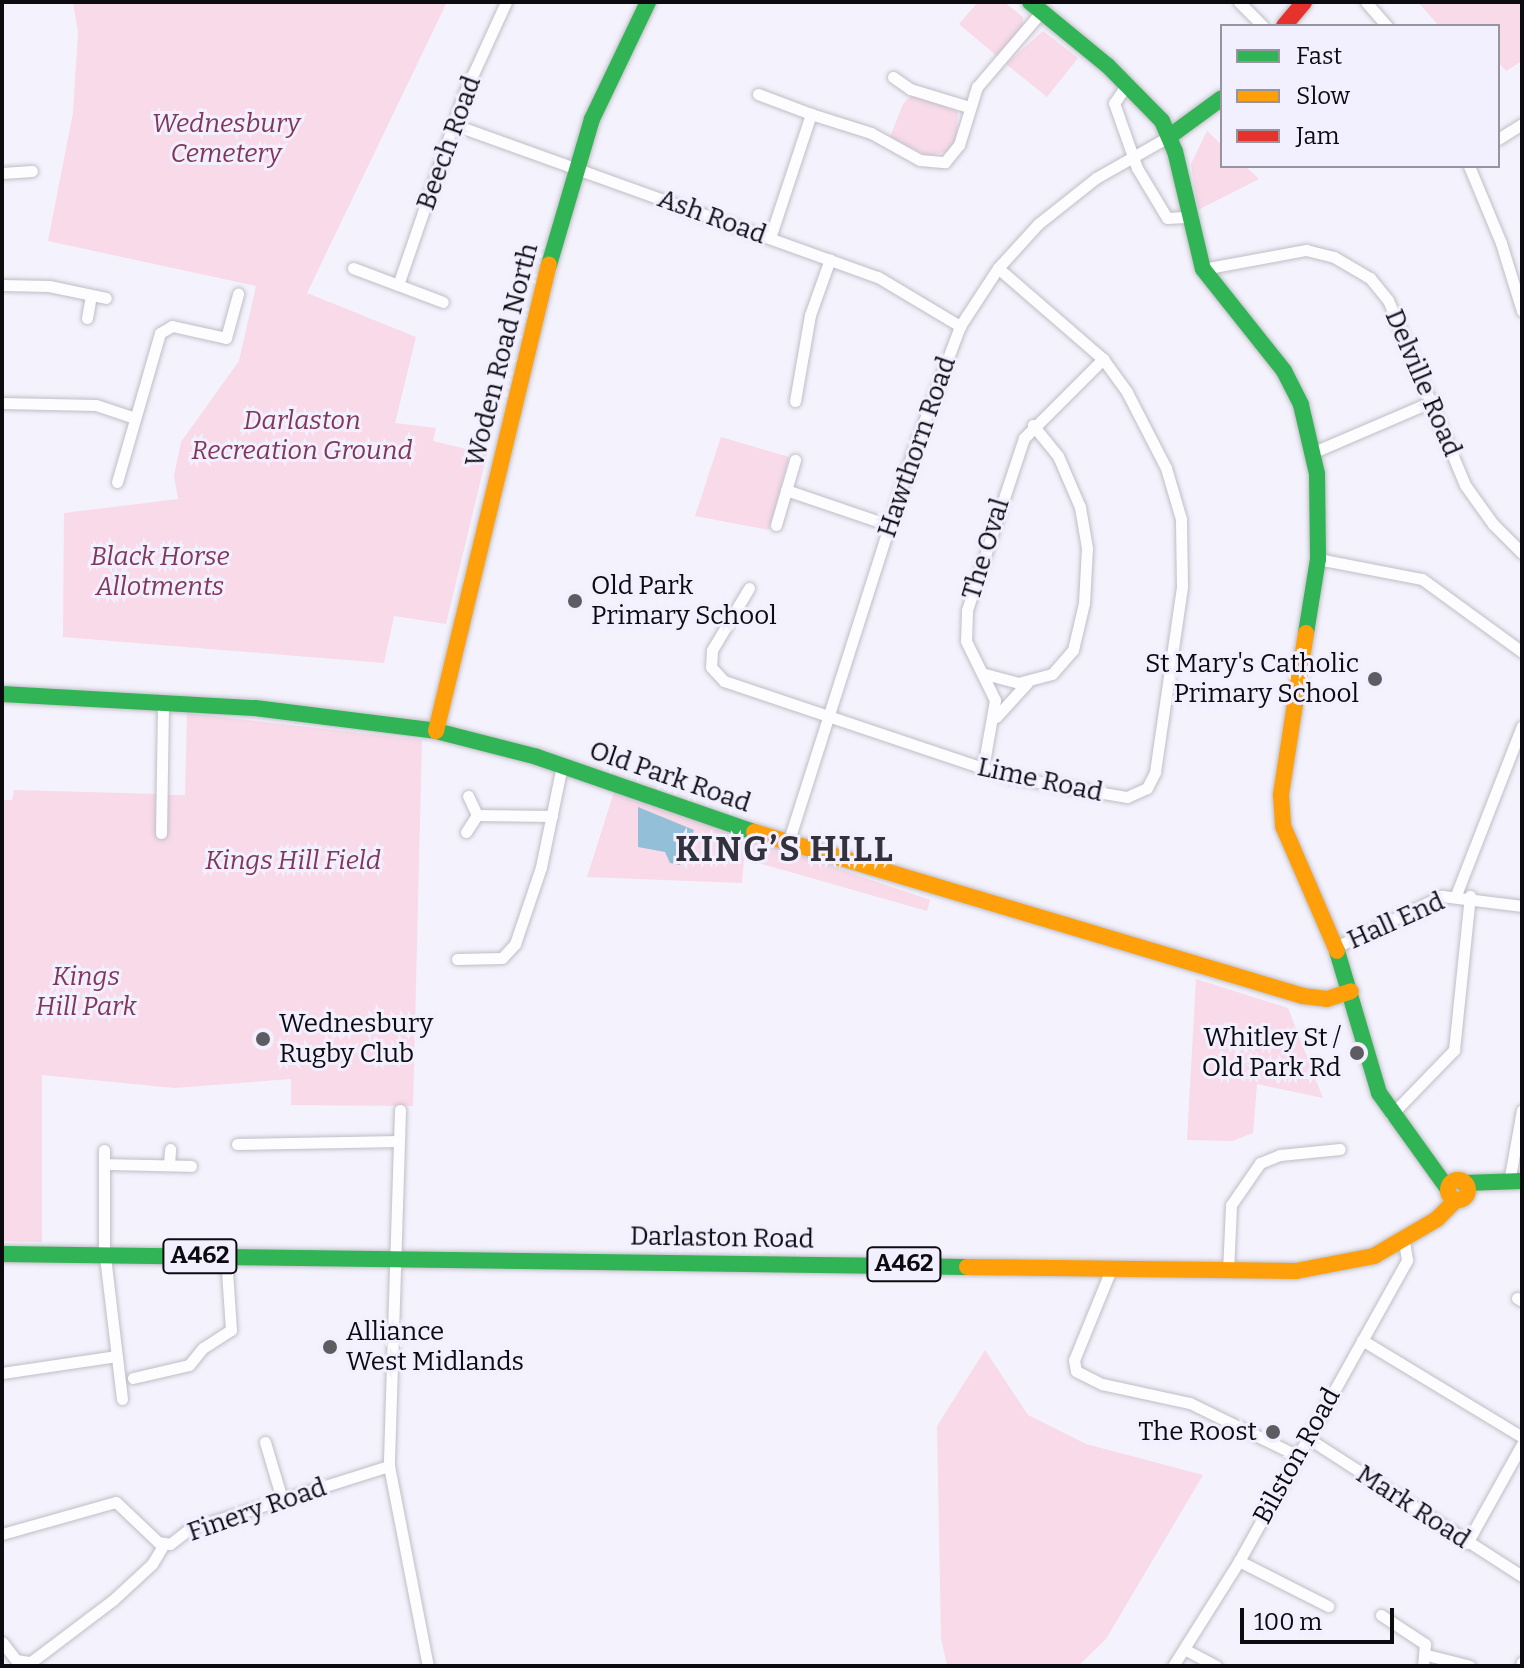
<!DOCTYPE html>
<html>
<head>
<meta charset="utf-8">
<style>
  body { margin:0 }
  #map { position:relative; width:1524px; height:1668px; overflow:hidden; background:#f4f2fc; font-family:Bitter,serif }
  div>[style] { position:absolute }
  [style*='--x'] { left:calc(var(--x)*1px); top:calc(var(--y)*1px); width:calc(var(--w)*1px); rotate:calc(var(--a)*1deg) }
  .green>* { inset:0; background:#f8dae9 }
  .water>* { inset:0; background:#94bfd8 }
  .roads { filter:drop-shadow(0 0 2px #bfbec5) drop-shadow(0 0 2px #bfbec5) }
  .street>* { height:11px; margin:-5.5px; padding:0 5.5px; transform-origin:5.5px; border-radius:5.5px; background:#fdfdff }
  .fast>* { height:16px; margin:-8px; padding:0 8px; transform-origin:8px; border-radius:8px; background:#30b455 }
  .slow>* { height:16px; margin:-8px; padding:0 8px; transform-origin:8px; border-radius:8px; background:#ff9f0a }
  .slow>.ring { margin:-8px; padding:0; box-sizing:content-box; background:none; border:16px solid #ff9f0a; border-radius:50% }
  .jam>* { height:16px; margin:-8px; padding:0 8px; transform-origin:8px; border-radius:8px; background:#e5322d }
  .dots>* { width:22px; height:22px; translate:-50% -50%; box-sizing:border-box; border:4px solid #f2efff; border-radius:50% }
  span { translate:-50% -50%; white-space:nowrap; text-align:center; line-height:1.15; -webkit-text-stroke:6px #f2efff; paint-order:stroke }
  .shield-label span { padding:2px 6px; background:#f2efff; border:2px solid; border-radius:6px; -webkit-text-stroke-width:0 }
  .shield-label { font-size:24px; color:#0c0b10; font-weight:700 }
  .park-label { font-size:26px; color:#813757; font-style:italic }
  .street-label { font-size:26px; color:#0c0b10 }
  .poi-label { font-size:26px; color:#0c0b10 }
  .left { translate:0 -50%; text-align:left }
  .right { translate:-100% -50%; text-align:right }
  .district-label { font-size:34px; color:#33313c; font-weight:700; letter-spacing:2px }
  .frame { position:absolute; inset:0; border:4px solid #0c0b10; pointer-events:none }
  .legend { position:absolute; left:1220px; top:24px; width:280px; height:144px; box-sizing:border-box; background:#f2efff; border:2px solid #96949f; margin:0; padding:10px 14px; list-style:none; font-size:24px; color:#0c0b10 }
  .legend li { display:flex; align-items:center; gap:16px; height:40px }
  .legend b { width:40px; border:2px solid #96949f }
  .scale { position:absolute; left:1240px; top:1608px; width:154px; height:36px; box-sizing:border-box; border:4px solid #0c0b10; border-top:0; padding-left:10px; font-size:24px; line-height:28px; white-space:nowrap; color:#0c0b10; -webkit-text-stroke:6px #f2efff; paint-order:stroke }
</style>
</head>
<body>
<div id="map">
  <div class="green">
    <i style="clip-path:polygon(73px 2px,447px 2px,307px 293px,416px 337px,395px 423px,436px 428px,433px 441px,487px 454px,446px 624px,394px 616px,384px 663px,63px 637px,64px 513px,178px 499px,174px 476px,181px 442px,239px 361px,256px 286px,48px 241px,73px 113px,78px 32px)"></i>
    <i style="clip-path:polygon(978px 2px,1004px 2px,1023px 17px,1023px 25px,998px 57px,959px 24px)"></i>
    <i style="clip-path:polygon(1418px 2px,1522px 2px,1522px 61px,1506px 71px,1498px 62px,1498px 26px,1439px 26px)"></i>
    <i style="clip-path:polygon(1043px 31px,1078px 58px,1047px 97px,1006px 64px)"></i>
    <i style="clip-path:polygon(914px 93px,958px 112px,956px 144px,949px 151px,928px 156px,890px 137px,903px 104px)"></i>
    <i style="clip-path:polygon(1207px 131px,1222px 145px,1222px 166px,1245px 166px,1259px 179px,1198px 210px,1191px 164px)"></i>
    <i style="clip-path:polygon(721px 437px,789px 457px,769px 530px,695px 516px)"></i>
    <i style="clip-path:polygon(187px 713px,422px 740px,413px 1106px,291px 1105px,291px 1079px,174px 1088px,42px 1075px,42px 1242px,2px 1241px,2px 800px,12px 800px,14px 790px,158px 794px,157px 837px,166px 836px,165px 795px,185px 795px)"></i>
    <i style="clip-path:polygon(614px 792px,930px 900px,927px 911px,744px 859px,742px 883px,587px 877px)"></i>
    <i style="clip-path:polygon(1196px 979px,1288px 1008px,1323px 1098px,1257px 1084px,1253px 1133px,1232px 1141px,1187px 1140px)"></i>
    <i style="clip-path:polygon(985px 1350px,1028px 1415px,1086px 1444px,1203px 1475px,1106px 1639px,1078px 1666px,947px 1666px,941px 1638px,937px 1426px)"></i>
  </div>
  <div class="water">
    <i style="clip-path:polygon(638px 807px,694px 830px,680px 865px,670px 863px,665px 852px,638px 847px)"></i>
  </div>
  <div class="roads">
    <div class="street">
      <i style="--x:1239;--y:2;--w:34;--a:45"></i>
      <i style="--x:1366;--y:2;--w:32;--a:49"></i>
      <i style="--x:893;--y:77;--w:21;--a:35"></i>
      <i style="--x:910;--y:89;--w:62;--a:17"></i>
      <i style="--x:1127;--y:84;--w:23;--a:124"></i>
      <i style="--x:1114;--y:103;--w:69;--a:70.5"></i>
      <i style="--x:1137;--y:168;--w:58;--a:59"></i>
      <i style="--x:1167;--y:218;--w:22;--a:-3"></i>
      <i style="--x:758;--y:94;--w:57;--a:20.7"></i>
      <i style="--x:455;--y:125;--w:449;--a:19.8"></i>
      <i style="--x:878;--y:277;--w:96;--a:30.9"></i>
      <i style="--x:1498;--y:139;--w:28;--a:-32"></i>
      <i style="--x:1469;--y:166;--w:83;--a:67.4"></i>
      <i style="--x:1501;--y:243;--w:71;--a:72.8"></i>
      <i style="--x:2;--y:173;--w:30;--a:-4"></i>
      <i style="--x:770;--y:238;--w:131;--a:-71.7"></i>
      <i style="--x:811;--y:114;--w:63;--a:17.6"></i>
      <i style="--x:871;--y:133;--w:56;--a:28.9"></i>
      <i style="--x:920;--y:160;--w:25;--a:5"></i>
      <i style="--x:945;--y:162;--w:22;--a:-51"></i>
      <i style="--x:959;--y:145;--w:61;--a:-72.8"></i>
      <i style="--x:977;--y:87;--w:99;--a:-49.5"></i>
      <i style="--x:353;--y:268;--w:96;--a:20.7"></i>
      <i style="--x:1203;--y:269;--w:105;--a:-10.5"></i>
      <i style="--x:1306;--y:250;--w:29;--a:14"></i>
      <i style="--x:1334;--y:257;--w:42;--a:30.3"></i>
      <i style="--x:1370;--y:278;--w:28;--a:51"></i>
      <i style="--x:1388;--y:300;--w:200;--a:67.4"></i>
      <i style="--x:1465;--y:485;--w:48;--a:54.3"></i>
      <i style="--x:1493;--y:524;--w:41;--a:45"></i>
      <i style="--x:2;--y:285;--w:47;--a:1.2"></i>
      <i style="--x:49;--y:286;--w:58;--a:11.9"></i>
      <i style="--x:398;--y:285;--w:200;--a:-71"></i>
      <i style="--x:463;--y:96;--w:103;--a:-65.4"></i>
      <i style="--x:87;--y:318;--w:23;--a:-80"></i>
      <i style="--x:795;--y:401;--w:87;--a:-80.1"></i>
      <i style="--x:810;--y:315;--w:59;--a:-70.3"></i>
      <i style="--x:2;--y:403;--w:94;--a:1.2"></i>
      <i style="--x:96;--y:405;--w:41;--a:18.4"></i>
      <i style="--x:1314;--y:452;--w:129;--a:-23.2"></i>
      <i style="--x:117;--y:482;--w:155;--a:-73.9"></i>
      <i style="--x:160;--y:333;--w:14;--a:-30"></i>
      <i style="--x:172;--y:326;--w:55;--a:12.5"></i>
      <i style="--x:226;--y:338;--w:46;--a:-74.7"></i>
      <i style="--x:786;--y:490;--w:109;--a:18.8"></i>
      <i style="--x:776;--y:525;--w:68;--a:-73.7"></i>
      <i style="--x:1318;--y:559;--w:106;--a:10.9"></i>
      <i style="--x:1422;--y:579;--w:124;--a:36.1"></i>
      <i style="--x:749;--y:588;--w:72;--a:120.8"></i>
      <i style="--x:712;--y:650;--w:17;--a:93"></i>
      <i style="--x:711;--y:667;--w:19;--a:47"></i>
      <i style="--x:724;--y:681;--w:302;--a:18.6"></i>
      <i style="--x:1010;--y:777;--w:119;--a:9.7"></i>
      <i style="--x:1127;--y:797;--w:22;--a:-24"></i>
      <i style="--x:1147;--y:788;--w:18;--a:-63"></i>
      <i style="--x:1155;--y:772;--w:188;--a:-81.7"></i>
      <i style="--x:1182;--y:586;--w:67;--a:-90.9"></i>
      <i style="--x:1181;--y:519;--w:53;--a:-106.4"></i>
      <i style="--x:1166;--y:468;--w:85;--a:-117.2"></i>
      <i style="--x:1127;--y:392;--w:41;--a:-126"></i>
      <i style="--x:1103;--y:359;--w:139;--a:-139.1"></i>
      <i style="--x:985;--y:674;--w:34;--a:15"></i>
      <i style="--x:1018;--y:683;--w:35;--a:-15"></i>
      <i style="--x:1052;--y:674;--w:32;--a:-49"></i>
      <i style="--x:1073;--y:650;--w:48;--a:-76.8"></i>
      <i style="--x:1084;--y:603;--w:55;--a:-86.9"></i>
      <i style="--x:1087;--y:548;--w:42;--a:-99.7"></i>
      <i style="--x:1080;--y:507;--w:56;--a:-113.3"></i>
      <i style="--x:1058;--y:456;--w:40;--a:-129"></i>
      <i style="--x:996;--y:717;--w:46;--a:-47.6"></i>
      <i style="--x:983;--y:768;--w:69;--a:-80"></i>
      <i style="--x:995;--y:700;--w:66;--a:-116.2"></i>
      <i style="--x:966;--y:641;--w:31;--a:-88"></i>
      <i style="--x:967;--y:610;--w:181;--a:-71.7"></i>
      <i style="--x:1024;--y:438;--w:112;--a:-45"></i>
      <i style="--x:477;--y:815;--w:75;--a:0.8"></i>
      <i style="--x:466;--y:832;--w:20;--a:-57"></i>
      <i style="--x:477;--y:815;--w:21;--a:-115"></i>
      <i style="--x:161;--y:833;--w:130;--a:-89.1"></i>
      <i style="--x:788;--y:843;--w:415;--a:-72.3"></i>
      <i style="--x:914;--y:448;--w:130;--a:-69.3"></i>
      <i style="--x:960;--y:326;--w:69;--a:-56.8"></i>
      <i style="--x:998;--y:268;--w:59;--a:-47.7"></i>
      <i style="--x:1038;--y:224;--w:74;--a:-38.4"></i>
      <i style="--x:1096;--y:178;--w:85;--a:-29.6"></i>
      <i style="--x:1456;--y:895;--w:181;--a:-68.7"></i>
      <i style="--x:1336;--y:947;--w:118;--a:-25.7"></i>
      <i style="--x:1442;--y:896;--w:81;--a:7.1"></i>
      <i style="--x:457;--y:959;--w:45;--a:-1.3"></i>
      <i style="--x:502;--y:958;--w:19;--a:-47"></i>
      <i style="--x:515;--y:944;--w:81;--a:-71.3"></i>
      <i style="--x:541;--y:867;--w:103;--a:-78.3"></i>
      <i style="--x:400;--y:1110;--w:356;--a:91.8"></i>
      <i style="--x:389;--y:1466;--w:204;--a:79"></i>
      <i style="--x:1391;--y:1115;--w:91;--a:-45.9"></i>
      <i style="--x:1454;--y:1050;--w:155;--a:-84.1"></i>
      <i style="--x:237;--y:1144;--w:162;--a:-1.1"></i>
      <i style="--x:104;--y:1164;--w:14;--a:-90"></i>
      <i style="--x:169;--y:1165;--w:16;--a:-86"></i>
      <i style="--x:1509;--y:1182;--w:73;--a:-79.8"></i>
      <i style="--x:1112;--y:1267;--w:100;--a:112.2"></i>
      <i style="--x:1074;--y:1360;--w:11;--a:80"></i>
      <i style="--x:1076;--y:1371;--w:29;--a:27"></i>
      <i style="--x:1102;--y:1384;--w:90;--a:12.2"></i>
      <i style="--x:1190;--y:1403;--w:118;--a:26.1"></i>
      <i style="--x:1228;--y:1272;--w:67;--a:-87.4"></i>
      <i style="--x:1231;--y:1205;--w:51;--a:-55.4"></i>
      <i style="--x:1260;--y:1163;--w:22;--a:-22"></i>
      <i style="--x:1280;--y:1155;--w:60;--a:-5.7"></i>
      <i style="--x:1517;--y:1298;--w:6;--a:31"></i>
      <i style="--x:1362;--y:1340;--w:187;--a:31.2"></i>
      <i style="--x:2;--y:1373;--w:116;--a:-8.4"></i>
      <i style="--x:133;--y:1378;--w:57;--a:-13.1"></i>
      <i style="--x:189;--y:1365;--w:22;--a:-51"></i>
      <i style="--x:203;--y:1348;--w:33;--a:-33"></i>
      <i style="--x:231;--y:1330;--w:74;--a:-93.9"></i>
      <i style="--x:122;--y:1399;--w:153;--a:-96.8"></i>
      <i style="--x:104;--y:1247;--w:83;--a:-90"></i>
      <i style="--x:104;--y:1164;--w:87;--a:1.3"></i>
      <i style="--x:1306;--y:1437;--w:257;--a:32.8"></i>
      <i style="--x:265;--y:1442;--w:59;--a:73.4"></i>
      <i style="--x:2;--y:1534;--w:118;--a:-15.7"></i>
      <i style="--x:116;--y:1502;--w:58;--a:43.6"></i>
      <i style="--x:158;--y:1542;--w:12;--a:9"></i>
      <i style="--x:170;--y:1544;--w:24;--a:-38"></i>
      <i style="--x:189;--y:1529;--w:210;--a:-17.5"></i>
      <i style="--x:1467;--y:1543;--w:113;--a:-60.9"></i>
      <i style="--x:1239;--y:1561;--w:100;--a:26.8"></i>
      <i style="--x:1381;--y:1615;--w:53;--a:33.4"></i>
      <i style="--x:1425;--y:1644;--w:22;--a:95"></i>
      <i style="--x:2;--y:1642;--w:23;--a:52"></i>
      <i style="--x:16;--y:1660;--w:15;--a:8"></i>
      <i style="--x:31;--y:1662;--w:103;--a:-37.1"></i>
      <i style="--x:113;--y:1600;--w:53;--a:-42.7"></i>
      <i style="--x:152;--y:1564;--w:23;--a:-59"></i>
      <i style="--x:1186;--y:1650;--w:34;--a:28"></i>
      <i style="--x:1427;--y:1655;--w:44;--a:14.3"></i>
      <i style="--x:1173;--y:1666;--w:124;--a:-57.8"></i>
      <i style="--x:1239;--y:1561;--w:345;--a:-60.8"></i>
      <i style="--x:1407;--y:1260;--w:20;--a:-99"></i>
      <i style="--x:1521;--y:1666;--w:4;--a:-76"></i>
    </div>
    <div class="fast">
      <i style="--x:1030;--y:2;--w:101;--a:39.4"></i>
      <i style="--x:1108;--y:66;--w:77;--a:45.5"></i>
      <i style="--x:1162;--y:121;--w:33;--a:67"></i>
      <i style="--x:1175;--y:151;--w:121;--a:76.7"></i>
      <i style="--x:1203;--y:269;--w:130;--a:51.5"></i>
      <i style="--x:1284;--y:371;--w:38;--a:63"></i>
      <i style="--x:1301;--y:405;--w:71;--a:76.9"></i>
      <i style="--x:1317;--y:474;--w:85;--a:89.3"></i>
      <i style="--x:1318;--y:559;--w:75;--a:99.2"></i>
      <i style="--x:1170;--y:136;--w:64;--a:-36.2"></i>
      <i style="--x:549;--y:265;--w:152;--a:-73.6"></i>
      <i style="--x:592;--y:119;--w:130;--a:-64.4"></i>
      <i style="--x:2;--y:694;--w:253;--a:3.2"></i>
      <i style="--x:255;--y:708;--w:182;--a:7.2"></i>
      <i style="--x:436;--y:731;--w:104;--a:14.4"></i>
      <i style="--x:537;--y:757;--w:230;--a:19.1"></i>
      <i style="--x:1337;--y:951;--w:148;--a:73.5"></i>
      <i style="--x:1379;--y:1093;--w:118;--a:54.3"></i>
      <i style="--x:1464;--y:1183;--w:58;--a:-2"></i>
      <i style="--x:2;--y:1254;--w:965;--a:0.77"></i>
    </div>
    <div class="slow">
      <i style="--x:1306;--y:633;--w:164;--a:98.8"></i>
      <i style="--x:1281;--y:795;--w:31;--a:86"></i>
      <i style="--x:1283;--y:826;--w:136;--a:66.6"></i>
      <i style="--x:436;--y:731;--w:480;--a:-76.4"></i>
      <i style="--x:754;--y:832;--w:573;--a:16.63"></i>
      <i style="--x:1303;--y:996;--w:24;--a:7"></i>
      <i style="--x:1327;--y:999;--w:25;--a:-18"></i>
      <i class="ring" style="left:1448px;top:1180px;width:4px;height:4px"></i>
      <i style="--x:967;--y:1267;--w:329;--a:0.7"></i>
      <i style="--x:1296;--y:1271;--w:79;--a:-10.9"></i>
      <i style="--x:1374;--y:1256;--w:73;--a:-30.4"></i>
      <i style="--x:1437;--y:1219;--w:27;--a:-45"></i>
    </div>
    <div class="jam">
      <i style="--x:1284;--y:26;--w:31;--a:-50"></i>
    </div>
  </div>
  <div class="dots">
    <i style="left:575px;top:601px;background:#5d5c63"></i>
    <i style="left:1375px;top:679px;background:#5d5c63"></i>
    <i style="left:263px;top:1039px;background:#5d5c63"></i>
    <i style="left:1357px;top:1053px;background:#5d5c63"></i>
    <i style="left:330px;top:1347px;background:#5d5c63"></i>
    <i style="left:1273px;top:1432px;background:#5d5c63"></i>
  </div>
  <div class="shield-label">
    <span style="left:200px;top:1256px">A462</span>
    <span style="left:904px;top:1264px">A462</span>
  </div>
  <div class="park-label">
    <span style="left:226px;top:139px">Wednesbury<br>Cemetery</span>
    <span style="left:302px;top:436px">Darlaston<br>Recreation Ground</span>
    <span style="left:160px;top:572px">Black Horse<br>Allotments</span>
    <span style="left:293px;top:861px">Kings Hill Field</span>
    <span style="left:86px;top:992px">Kings<br>Hill Park</span>
  </div>
  <div class="street-label">
    <span style="left:449px;top:143px;rotate:-70deg">Beech Road</span>
    <span style="left:712px;top:217px;rotate:20deg">Ash Road</span>
    <span style="left:502px;top:355px;rotate:-76deg">Woden Road North</span>
    <span style="left:1423px;top:383px;rotate:67deg">Delville Road</span>
    <span style="left:917px;top:447px;rotate:-71deg">Hawthorn Road</span>
    <span style="left:986px;top:549px;rotate:-73deg">The Oval</span>
    <span style="left:670px;top:777px;rotate:19deg">Old Park Road</span>
    <span style="left:1040px;top:780px;rotate:12deg">Lime Road</span>
    <span style="left:1396px;top:921px;rotate:-24deg">Hall End</span>
    <span style="left:722px;top:1238px;rotate:1deg">Darlaston Road</span>
    <span style="left:1297px;top:1456px;rotate:-61deg">Bilston Road</span>
    <span style="left:1413px;top:1507px;rotate:33deg">Mark Road</span>
    <span style="left:257px;top:1510px;rotate:-19deg">Finery Road</span>
  </div>
  <div class="poi-label">
    <span class="left" style="left:591px;top:601px">Old Park<br>Primary School</span>
    <span class="right" style="left:1359px;top:679px">St Mary's Catholic<br>Primary School</span>
    <span class="left" style="left:279px;top:1039px">Wednesbury<br>Rugby Club</span>
    <span class="right" style="left:1341px;top:1053px">Whitley St /<br>Old Park Rd</span>
    <span class="left" style="left:346px;top:1347px">Alliance<br>West Midlands</span>
    <span class="right" style="left:1257px;top:1432px">The Roost</span>
  </div>
  <div class="district-label">
    <span style="left:785px;top:850px">KING’S HILL</span>
  </div>
  <div class="frame"></div>
  <ul class="legend">
  <li><b style="height:10px;background:#30b455"></b>Fast</li>
  <li><b style="height:10px;background:#ff9f0a"></b>Slow</li>
  <li><b style="height:10px;background:#e5322d"></b>Jam</li>
  </ul>
  <div class="scale">100 m</div>
</div>
</body>
</html>
